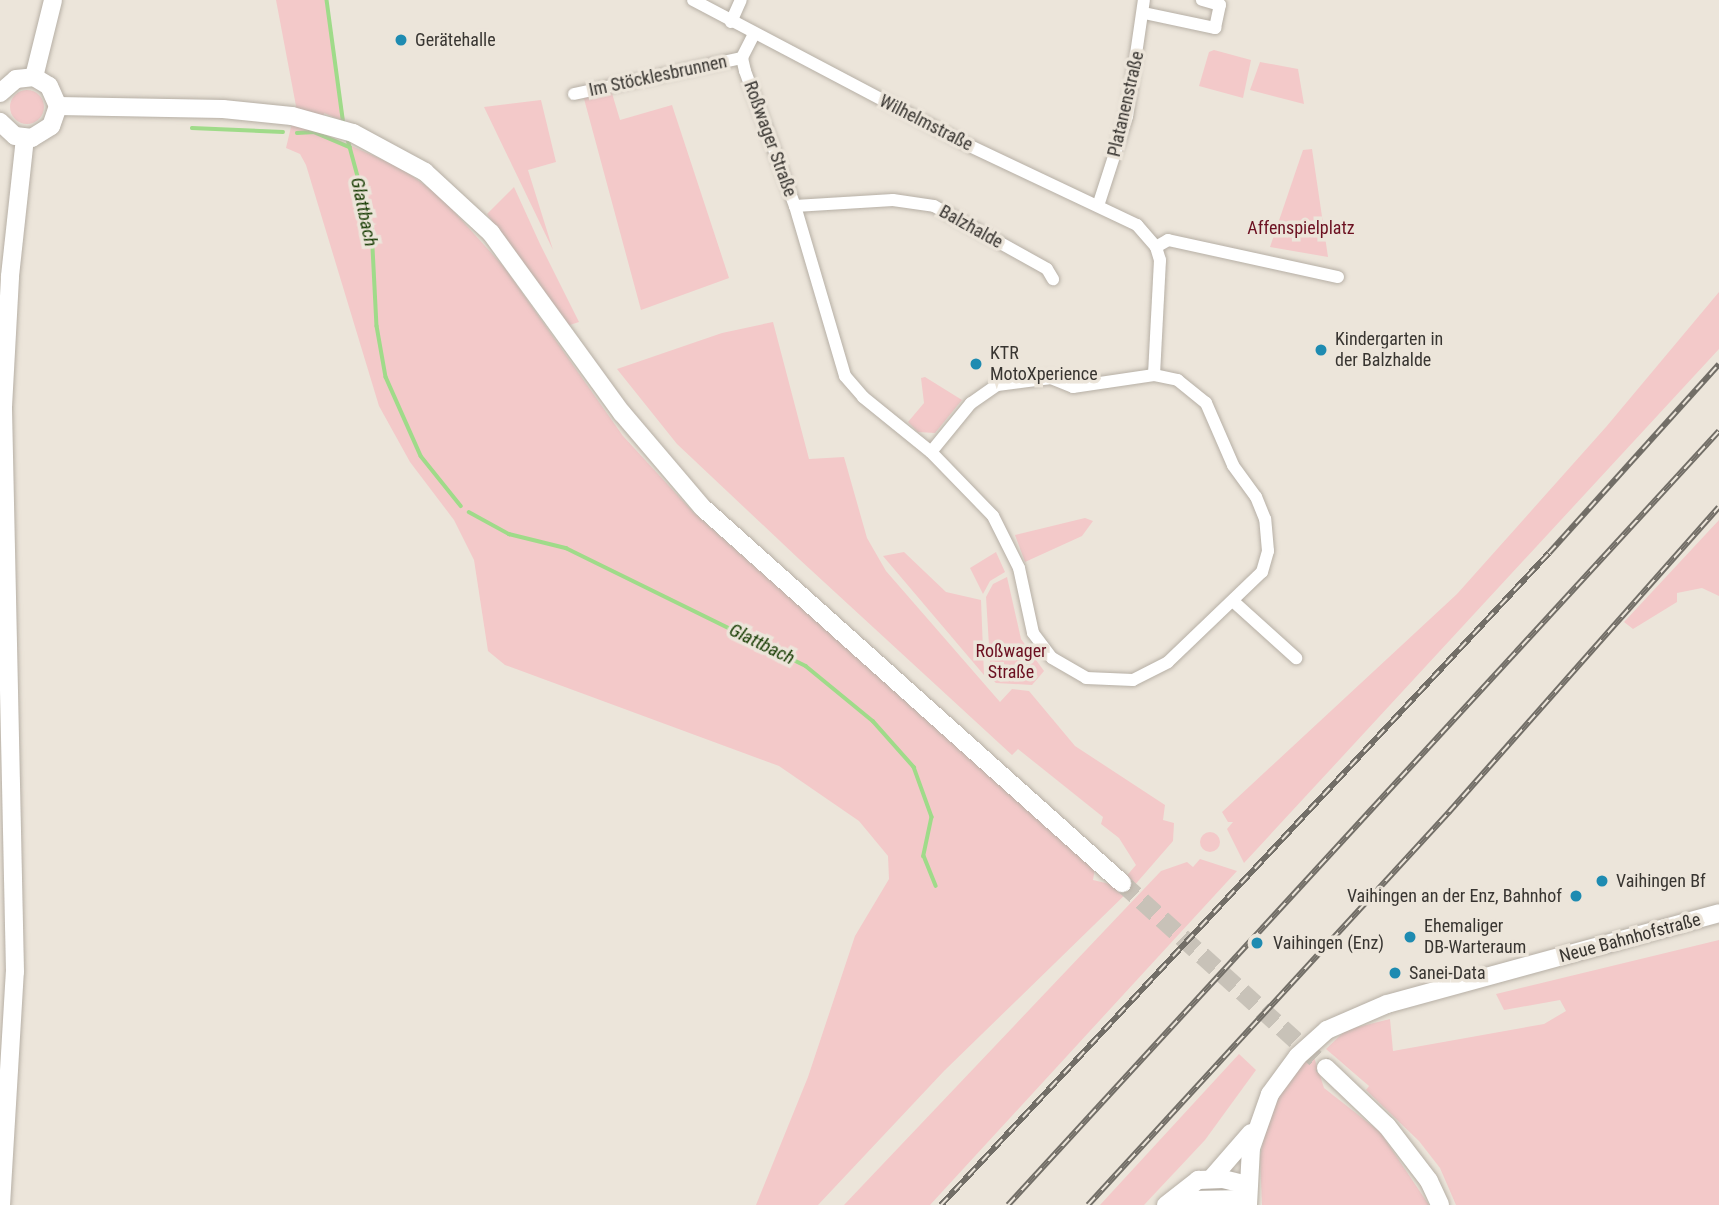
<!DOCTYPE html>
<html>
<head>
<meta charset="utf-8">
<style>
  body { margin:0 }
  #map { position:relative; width:1719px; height:1205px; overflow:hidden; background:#ece5da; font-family:"Roboto Condensed",sans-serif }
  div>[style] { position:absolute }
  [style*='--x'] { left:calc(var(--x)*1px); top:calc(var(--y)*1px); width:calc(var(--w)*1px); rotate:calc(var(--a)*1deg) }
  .green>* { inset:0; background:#f3c9c9 }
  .round { border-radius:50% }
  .stream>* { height:3.5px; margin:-1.75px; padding:0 1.75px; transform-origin:1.75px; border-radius:1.75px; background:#9fdb89 }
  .secondary-tunnel>* { height:18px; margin-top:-9px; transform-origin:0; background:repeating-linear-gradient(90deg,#c8c2b8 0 18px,transparent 0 27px) }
  .roads { filter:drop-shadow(0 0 2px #b6afa5) drop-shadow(0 0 2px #b6afa5) }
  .street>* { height:12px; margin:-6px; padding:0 6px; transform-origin:6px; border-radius:6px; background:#fff }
  .secondary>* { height:18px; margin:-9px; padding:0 9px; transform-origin:9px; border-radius:9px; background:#fff }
  .rail>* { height:6px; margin-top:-3px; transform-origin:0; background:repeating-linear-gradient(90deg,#ece5da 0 10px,#726e67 0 20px); box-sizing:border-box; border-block:2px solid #726e67 }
  .dots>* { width:19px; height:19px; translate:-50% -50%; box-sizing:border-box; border:4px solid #ece5da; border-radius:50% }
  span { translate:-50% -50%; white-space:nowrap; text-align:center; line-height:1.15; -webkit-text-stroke:7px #ece5da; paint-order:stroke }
  .poi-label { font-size:18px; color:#383531 }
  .left { translate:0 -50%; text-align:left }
  .right { translate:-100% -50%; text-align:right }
  .street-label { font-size:18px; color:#383531 }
  .park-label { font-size:18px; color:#6b0f20 }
  .water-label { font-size:19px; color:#173c03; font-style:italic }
</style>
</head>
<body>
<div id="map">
  <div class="green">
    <i style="clip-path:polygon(276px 0,325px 0,345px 122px,324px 113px,322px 133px,399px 167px,439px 195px,504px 267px,623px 436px,693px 512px,1095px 868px,1093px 880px,1118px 886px,1136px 865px,1119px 838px,1101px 824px,1103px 817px,1018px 749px,1012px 755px,799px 559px,677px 444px,617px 369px,722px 333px,773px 322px,809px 459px,844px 457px,867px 538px,886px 571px,1000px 702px,1012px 689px,1029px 691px,1075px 746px,1165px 805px,1163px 820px,1174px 823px,1173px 841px,1133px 887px,944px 1071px,818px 1205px,756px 1205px,808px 1077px,855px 936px,889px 879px,888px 856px,859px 821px,779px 766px,505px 665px,488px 651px,474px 560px,454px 520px,410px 462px,379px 406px,306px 165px,300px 154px,286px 148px,296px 106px)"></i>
    <i style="clip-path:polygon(1214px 50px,1251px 60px,1243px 98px,1199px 86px,1209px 52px)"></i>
    <i style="clip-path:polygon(1260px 62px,1298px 69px,1304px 104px,1250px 90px)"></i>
    <i class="round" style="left:10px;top:90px;width:34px;height:34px"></i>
    <i style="clip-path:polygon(611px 90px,620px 120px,672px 105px,729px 278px,641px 310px,583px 95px)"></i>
    <i style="clip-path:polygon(541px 100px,556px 162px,528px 170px,553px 250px,484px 107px)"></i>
    <i style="clip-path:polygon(1312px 149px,1328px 257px,1270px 247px,1303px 150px)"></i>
    <i style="clip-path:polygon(514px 187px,540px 244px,579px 322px,567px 326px,487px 214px)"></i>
    <i style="clip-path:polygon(1719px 292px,1719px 349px,1244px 863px,1227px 829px,1233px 822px,1228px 822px,1222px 812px,1457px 594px,1606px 427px)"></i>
    <i style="clip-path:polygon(925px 377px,962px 400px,935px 433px,918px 432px,908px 422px,924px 403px,921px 378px)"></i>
    <i style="clip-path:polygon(1085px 518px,1093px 521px,1082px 536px,1025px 562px,1015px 535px)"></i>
    <i style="clip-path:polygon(1719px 520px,1719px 596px,1702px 588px,1677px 593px,1677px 602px,1633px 629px,1624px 622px)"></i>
    <i style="clip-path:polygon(904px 552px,946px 592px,981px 600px,984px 675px,883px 556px)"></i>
    <i style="clip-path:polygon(996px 552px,1005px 572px,990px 581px,983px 594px,970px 568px)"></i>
    <i style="clip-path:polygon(1007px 577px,1021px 639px,1044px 671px,1032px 685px,996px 683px,991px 678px,986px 597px,993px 584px)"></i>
    <i class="round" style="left:1200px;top:832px;width:20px;height:20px"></i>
    <i style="clip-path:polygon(1200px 859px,1237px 871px,930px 1205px,844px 1205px,1161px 871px,1187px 862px,1193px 867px)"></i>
    <i style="clip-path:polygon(1719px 940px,1719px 1205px,1456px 1205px,1440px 1168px,1419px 1141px,1366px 1090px,1369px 1086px,1326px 1049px,1346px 1030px,1390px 1019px,1393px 1051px,1544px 1024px,1566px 1011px,1560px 1000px,1504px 1010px,1496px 994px)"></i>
    <i style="clip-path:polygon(1239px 1054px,1256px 1070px,1205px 1140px,1144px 1205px,1100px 1205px)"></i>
    <i style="clip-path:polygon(1313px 1054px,1324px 1088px,1380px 1132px,1429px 1205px,1262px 1205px,1260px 1157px,1267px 1121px,1289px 1078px)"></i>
  </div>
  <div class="stream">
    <i style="--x:327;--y:0;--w:126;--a:82.3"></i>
    <i style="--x:192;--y:128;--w:91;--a:2.5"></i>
    <i style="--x:297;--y:133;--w:17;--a:-3"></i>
    <i style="--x:314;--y:132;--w:39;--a:23"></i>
    <i style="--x:347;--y:136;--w:95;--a:74.8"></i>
    <i style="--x:372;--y:228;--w:98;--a:87.1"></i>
    <i style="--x:377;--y:326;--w:52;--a:80"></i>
    <i style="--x:386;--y:377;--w:86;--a:66.1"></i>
    <i style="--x:421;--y:456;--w:64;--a:51.3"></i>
    <i style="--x:469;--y:512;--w:46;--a:28.8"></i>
    <i style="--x:509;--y:534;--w:59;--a:13.8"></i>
    <i style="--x:566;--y:548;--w:267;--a:26.2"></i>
    <i style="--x:806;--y:666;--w:87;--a:39.4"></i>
    <i style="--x:873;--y:721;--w:62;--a:48.3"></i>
    <i style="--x:914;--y:767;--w:53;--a:70.2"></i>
    <i style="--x:932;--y:817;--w:40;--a:102"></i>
    <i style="--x:924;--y:856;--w:32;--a:68"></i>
  </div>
  <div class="secondary-tunnel">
    <i style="--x:1122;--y:883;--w:275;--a:42.2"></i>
  </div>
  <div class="roads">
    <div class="street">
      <i style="--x:693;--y:0;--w:313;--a:27.8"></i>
      <i style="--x:970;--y:146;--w:185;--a:25.3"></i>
      <i style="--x:1137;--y:225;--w:29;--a:49"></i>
      <i style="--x:1156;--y:247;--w:14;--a:73"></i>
      <i style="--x:1160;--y:260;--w:115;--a:93"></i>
      <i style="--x:1144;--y:13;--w:73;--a:11.9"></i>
      <i style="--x:1215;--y:28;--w:24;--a:-78"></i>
      <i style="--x:1220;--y:5;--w:19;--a:-164"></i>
      <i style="--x:731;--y:22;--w:24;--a:-66"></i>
      <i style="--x:754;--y:34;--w:27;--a:117"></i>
      <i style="--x:742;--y:58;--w:13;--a:77"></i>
      <i style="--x:745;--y:71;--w:144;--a:69.7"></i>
      <i style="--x:795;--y:206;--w:177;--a:73.6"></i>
      <i style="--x:845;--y:376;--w:28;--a:49"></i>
      <i style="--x:863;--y:397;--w:87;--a:39"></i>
      <i style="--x:931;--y:452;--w:89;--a:45.9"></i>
      <i style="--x:993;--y:516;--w:58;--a:63.4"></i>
      <i style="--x:1019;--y:568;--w:66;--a:77.8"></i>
      <i style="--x:1033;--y:633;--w:31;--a:53"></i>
      <i style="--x:1052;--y:658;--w:39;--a:30"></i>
      <i style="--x:1086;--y:678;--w:47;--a:2.4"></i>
      <i style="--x:1133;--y:680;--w:39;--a:-27"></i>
      <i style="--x:1168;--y:662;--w:130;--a:-43.8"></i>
      <i style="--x:1262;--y:572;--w:22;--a:-74"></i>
      <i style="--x:1268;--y:551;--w:32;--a:-95"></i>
      <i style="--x:1265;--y:519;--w:24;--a:-112"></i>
      <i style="--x:1256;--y:497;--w:39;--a:-126"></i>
      <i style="--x:1233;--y:465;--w:68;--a:-113.5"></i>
      <i style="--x:1206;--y:403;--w:36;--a:-141"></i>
      <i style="--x:1178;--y:380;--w:25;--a:-168"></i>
      <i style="--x:1154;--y:375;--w:82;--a:171.6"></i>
      <i style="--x:1073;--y:387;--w:24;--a:-158"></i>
      <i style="--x:1051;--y:378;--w:54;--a:172.6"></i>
      <i style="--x:997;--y:385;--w:32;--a:145"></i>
      <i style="--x:971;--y:403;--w:63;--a:129.2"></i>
      <i style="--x:574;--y:94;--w:172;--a:-12.1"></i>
      <i style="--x:795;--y:206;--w:98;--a:-3.5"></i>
      <i style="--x:893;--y:200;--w:41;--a:8.3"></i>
      <i style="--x:934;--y:206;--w:129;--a:29.1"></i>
      <i style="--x:1047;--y:269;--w:12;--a:59"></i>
      <i style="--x:1098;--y:206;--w:95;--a:-72.1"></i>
      <i style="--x:1127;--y:116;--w:117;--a:-81.7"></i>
      <i style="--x:1156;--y:247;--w:14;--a:-30"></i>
      <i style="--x:1168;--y:240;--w:174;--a:12.3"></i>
      <i style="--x:1234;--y:602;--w:84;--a:42.1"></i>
    </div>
    <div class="secondary">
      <i style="--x:34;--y:77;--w:79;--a:-76.1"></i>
      <i style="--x:0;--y:93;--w:21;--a:-41"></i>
      <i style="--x:16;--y:79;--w:18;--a:-6"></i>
      <i style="--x:34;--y:77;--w:17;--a:31"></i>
      <i style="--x:49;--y:86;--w:22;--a:66"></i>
      <i style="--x:58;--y:106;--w:21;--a:109"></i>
      <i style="--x:51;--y:126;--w:22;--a:148"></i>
      <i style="--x:32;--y:138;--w:17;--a:-173"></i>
      <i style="--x:15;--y:136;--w:21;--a:-137"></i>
      <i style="--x:58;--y:106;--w:165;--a:1"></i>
      <i style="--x:223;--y:109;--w:69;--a:5.8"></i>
      <i style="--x:292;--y:116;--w:63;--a:15.6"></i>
      <i style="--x:353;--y:133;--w:82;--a:28.4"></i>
      <i style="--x:425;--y:172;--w:90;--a:42.7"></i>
      <i style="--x:491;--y:233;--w:223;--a:54"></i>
      <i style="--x:622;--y:413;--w:123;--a:49.6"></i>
      <i style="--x:702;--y:507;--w:564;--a:41.84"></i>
      <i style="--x:1326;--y:1068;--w:84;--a:43.6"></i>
      <i style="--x:1387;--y:1126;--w:69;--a:52.6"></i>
      <i style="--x:1429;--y:1181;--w:26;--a:65"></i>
      <i style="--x:1211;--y:1179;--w:61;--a:-49"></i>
      <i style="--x:1;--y:1205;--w:233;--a:-86.6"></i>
      <i style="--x:15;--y:972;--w:565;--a:-91.22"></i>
      <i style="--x:3;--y:407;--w:131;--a:-86.9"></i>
      <i style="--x:10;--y:276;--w:139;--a:-83.8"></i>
      <i style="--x:1166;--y:1205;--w:41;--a:-38"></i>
      <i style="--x:1198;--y:1180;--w:25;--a:-2"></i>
      <i style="--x:1223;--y:1179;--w:25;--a:14"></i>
      <i style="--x:1181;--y:1205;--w:10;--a:-29"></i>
      <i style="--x:1190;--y:1200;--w:57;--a:-1"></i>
      <i style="--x:1248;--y:1205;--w:57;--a:-87"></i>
      <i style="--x:1251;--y:1148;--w:57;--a:-70.6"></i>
      <i style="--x:1270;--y:1094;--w:47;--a:-53.6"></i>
      <i style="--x:1298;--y:1056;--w:39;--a:-42"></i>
      <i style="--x:1327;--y:1030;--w:65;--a:-23.4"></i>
      <i style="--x:1387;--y:1004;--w:344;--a:-15.3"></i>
    </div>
  </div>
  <div class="rail">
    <i style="--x:941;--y:1205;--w:891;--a:-47"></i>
    <i style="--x:1549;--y:553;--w:254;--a:-48"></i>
    <i style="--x:1008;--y:1205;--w:1051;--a:-47.43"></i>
    <i style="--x:1088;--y:1205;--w:534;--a:-47.43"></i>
    <i style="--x:1449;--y:812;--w:407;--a:-48.5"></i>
  </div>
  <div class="dots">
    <i style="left:401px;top:40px;background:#1e8bb1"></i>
    <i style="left:1321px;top:350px;background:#1e8bb1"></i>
    <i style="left:976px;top:364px;background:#1e8bb1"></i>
    <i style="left:1602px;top:881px;background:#1e8bb1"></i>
    <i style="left:1576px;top:896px;background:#1e8bb1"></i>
    <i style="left:1410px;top:937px;background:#1e8bb1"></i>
    <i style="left:1257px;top:943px;background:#1e8bb1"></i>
    <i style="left:1395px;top:973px;background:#1e8bb1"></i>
  </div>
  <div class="poi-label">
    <span class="left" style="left:415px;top:40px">Gerätehalle</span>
    <span class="left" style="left:1335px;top:350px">Kindergarten in<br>der Balzhalde</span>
    <span class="left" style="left:990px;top:364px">KTR<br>MotoXperience</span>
    <span class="left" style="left:1616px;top:881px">Vaihingen Bf</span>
    <span class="right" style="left:1562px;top:896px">Vaihingen an der Enz, Bahnhof</span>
    <span class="left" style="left:1424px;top:937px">Ehemaliger<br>DB-Warteraum</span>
    <span class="left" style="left:1273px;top:943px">Vaihingen (Enz)</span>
    <span class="left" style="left:1409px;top:973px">Sanei-Data</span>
  </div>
  <div class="street-label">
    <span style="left:658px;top:76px;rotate:-12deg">Im Stöcklesbrunnen</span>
    <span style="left:1126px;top:104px;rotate:-77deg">Platanenstraße</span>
    <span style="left:926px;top:123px;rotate:27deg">Wilhelmstraße</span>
    <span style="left:770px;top:139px;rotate:70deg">Roßwager Straße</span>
    <span style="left:971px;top:227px;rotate:29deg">Balzhalde</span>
    <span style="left:1630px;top:938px;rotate:-15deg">Neue Bahnhofstraße</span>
  </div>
  <div class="park-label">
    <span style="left:1301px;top:228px">Affenspielplatz</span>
    <span style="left:1011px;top:662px">Roßwager<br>Straße</span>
  </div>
  <div class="water-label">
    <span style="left:364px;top:212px;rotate:78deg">Glattbach</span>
    <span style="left:762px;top:644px;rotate:26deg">Glattbach</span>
  </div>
</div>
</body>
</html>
